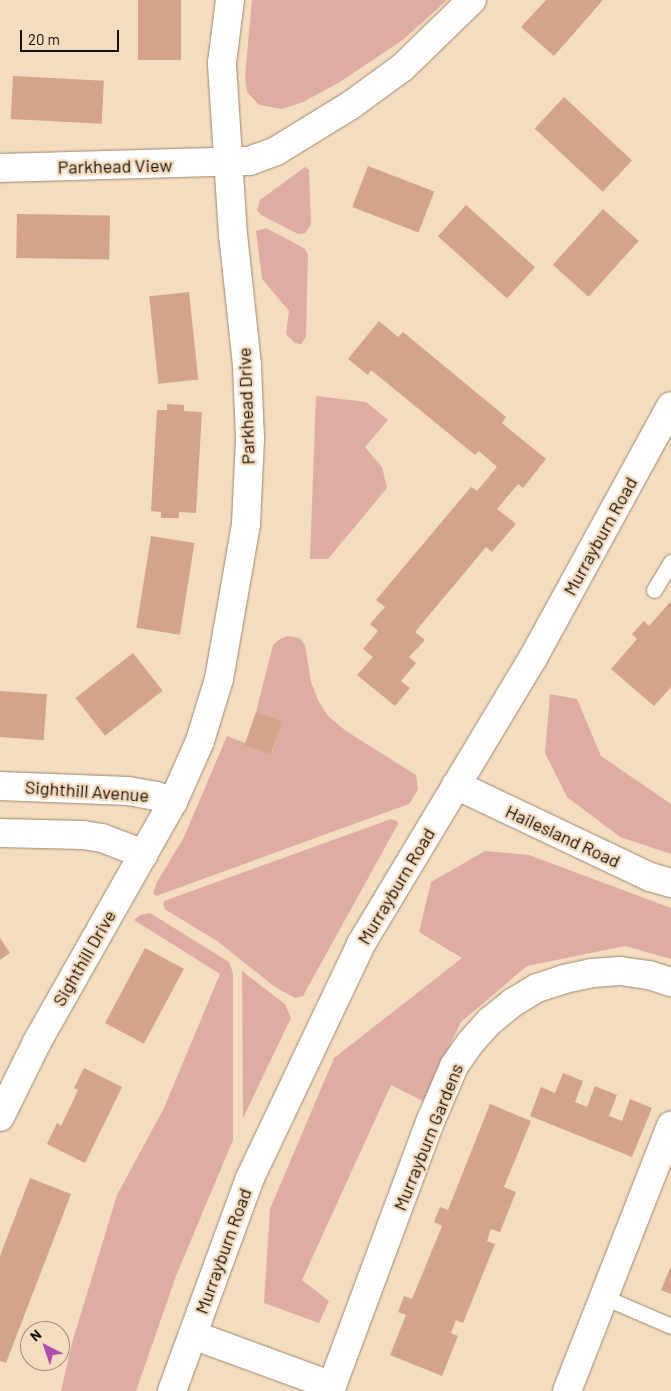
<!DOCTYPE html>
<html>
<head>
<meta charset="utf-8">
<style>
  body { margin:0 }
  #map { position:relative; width:671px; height:1391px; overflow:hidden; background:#f3dcc0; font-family:Barlow,sans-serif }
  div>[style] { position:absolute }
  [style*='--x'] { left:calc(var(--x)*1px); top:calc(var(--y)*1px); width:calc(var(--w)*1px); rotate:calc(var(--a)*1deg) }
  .green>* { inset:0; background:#dfaca3 }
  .building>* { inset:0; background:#d3a489; transform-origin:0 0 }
  .roads { filter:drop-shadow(0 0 1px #9d886e) drop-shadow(0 0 1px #9d886e) }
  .lane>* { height:15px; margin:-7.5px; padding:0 7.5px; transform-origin:7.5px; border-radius:7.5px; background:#fff }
  .street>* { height:28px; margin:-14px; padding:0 14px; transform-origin:14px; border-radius:14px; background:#fff }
  .secondary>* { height:28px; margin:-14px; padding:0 14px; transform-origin:14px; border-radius:14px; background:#fff }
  span { translate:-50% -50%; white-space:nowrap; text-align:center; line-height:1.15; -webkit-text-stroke:5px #f3dcc0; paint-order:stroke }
  .street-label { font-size:18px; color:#171006 }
  .north { position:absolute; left:20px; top:1321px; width:50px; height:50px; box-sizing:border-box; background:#f3dcc0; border:1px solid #9b8a76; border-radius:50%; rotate:319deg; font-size:14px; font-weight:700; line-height:20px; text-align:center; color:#171006 }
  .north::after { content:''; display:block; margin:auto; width:18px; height:22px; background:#af4cb2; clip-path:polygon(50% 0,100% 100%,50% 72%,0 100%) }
  .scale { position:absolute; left:20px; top:30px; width:99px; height:22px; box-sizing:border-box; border:2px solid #171006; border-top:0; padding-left:6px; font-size:15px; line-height:18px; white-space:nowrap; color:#171006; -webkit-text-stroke:4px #f3dcc0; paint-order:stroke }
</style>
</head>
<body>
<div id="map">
  <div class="green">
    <i style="clip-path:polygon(252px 0,447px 0,404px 39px,340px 82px,303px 102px,282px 109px,259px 105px,247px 92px,245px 77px)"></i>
    <i style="clip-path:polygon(305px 167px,309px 170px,311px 225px,305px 233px,298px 234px,261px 215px,257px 210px,260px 200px)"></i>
    <i style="clip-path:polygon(266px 228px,304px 248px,308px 254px,306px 337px,301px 344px,295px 343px,286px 334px,289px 311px,262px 279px,256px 231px)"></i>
    <i style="clip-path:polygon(316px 396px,366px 402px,388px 420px,365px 447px,382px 467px,387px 488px,328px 559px,310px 559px)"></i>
    <i style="clip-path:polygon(288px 636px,299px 638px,305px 645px,311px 682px,319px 702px,328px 716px,346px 731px,416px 775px,418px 790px,409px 804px,156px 896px,153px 893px,157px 882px,184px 837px,227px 736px,272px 753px,282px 721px,256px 712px,273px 645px,280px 639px)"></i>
    <i style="clip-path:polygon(550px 694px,577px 699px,601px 756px,671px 804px,671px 854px,620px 837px,567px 797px,545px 753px)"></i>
    <i style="clip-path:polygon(391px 819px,397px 821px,398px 824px,303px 996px,295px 998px,275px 987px,217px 941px,166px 910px,163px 905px,164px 901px)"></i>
    <i style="clip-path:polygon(485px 851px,529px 855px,671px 908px,671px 959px,625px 946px,527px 966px,461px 1022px,423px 1101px,391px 1085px,302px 1280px,329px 1301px,319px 1323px,264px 1303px,270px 1209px,334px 1058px,462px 958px,419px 932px,431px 882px)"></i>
    <i style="clip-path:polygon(150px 913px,229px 962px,233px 973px,233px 1140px,176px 1276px,136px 1391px,61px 1391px,72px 1343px,117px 1195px,164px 1108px,220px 974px,134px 920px,140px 915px)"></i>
    <i style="clip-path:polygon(242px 971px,285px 1004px,291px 1018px,243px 1118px)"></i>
  </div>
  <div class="building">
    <i style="left:138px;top:0;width:43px;height:60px"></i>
    <i style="clip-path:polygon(546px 0,603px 0,554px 56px,521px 27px)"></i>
    <i style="left:13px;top:76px;width:91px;height:43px;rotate:3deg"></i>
    <i style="left:564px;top:97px;width:93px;height:43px;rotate:43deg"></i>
    <i style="left:368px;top:166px;width:71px;height:44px;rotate:21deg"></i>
    <i style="left:466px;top:205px;width:93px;height:42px;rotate:42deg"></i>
    <i style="left:603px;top:209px;width:48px;height:75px;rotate:42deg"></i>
    <i style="left:17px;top:214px;width:93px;height:44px;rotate:1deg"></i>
    <i style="left:189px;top:292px;width:88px;height:40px;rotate:84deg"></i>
    <i style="clip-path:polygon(379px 321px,398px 337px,403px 332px,506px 417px,502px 423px,546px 459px,523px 488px,518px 484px,497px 509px,516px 524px,492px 552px,486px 547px,415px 632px,425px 640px,409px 657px,416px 663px,401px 681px,410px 688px,395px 706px,357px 675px,373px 657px,363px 649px,378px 631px,370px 624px,385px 607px,376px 600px,471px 487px,477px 491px,497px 467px,479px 451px,475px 455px,371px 370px,368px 375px,348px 359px)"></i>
    <i style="clip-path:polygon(167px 404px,184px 405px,184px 411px,202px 412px,196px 513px,179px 512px,179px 518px,161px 518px,161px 512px,151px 511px,157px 410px,167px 410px)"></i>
    <i style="left:151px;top:536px;width:44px;height:93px;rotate:9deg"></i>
    <i style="clip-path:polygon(671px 601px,671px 687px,654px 706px,611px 669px,637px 639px,632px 634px,644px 621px,649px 626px)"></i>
    <i style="left:133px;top:653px;width:48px;height:73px;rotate:52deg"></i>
    <i style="left:0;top:691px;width:47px;height:46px;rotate:4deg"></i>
    <i style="left:256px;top:712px;width:28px;height:35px;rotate:19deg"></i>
    <i style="clip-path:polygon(0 938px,10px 953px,0 960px)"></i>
    <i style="left:145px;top:948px;width:44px;height:85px;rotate:28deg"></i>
    <i style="clip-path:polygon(84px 1068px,122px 1087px,85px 1163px,47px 1144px,57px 1123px,61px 1126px,78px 1090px,74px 1088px)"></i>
    <i style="clip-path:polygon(563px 1073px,583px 1081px,575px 1102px,587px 1107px,595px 1086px,617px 1095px,609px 1116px,622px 1121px,630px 1099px,652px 1108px,632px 1157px,530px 1116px,541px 1087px,555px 1093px)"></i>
    <i style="clip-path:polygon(490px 1104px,531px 1121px,504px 1187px,516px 1192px,500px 1232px,491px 1229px,487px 1241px,495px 1244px,463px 1323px,456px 1320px,451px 1333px,458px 1336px,442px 1376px,390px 1355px,406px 1315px,398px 1312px,404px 1296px,412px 1299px,442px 1226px,434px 1222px,440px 1207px,448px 1210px)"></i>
    <i style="clip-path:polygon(30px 1178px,71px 1194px,6px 1363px,0 1361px,0 1256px)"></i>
    <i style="clip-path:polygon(671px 1266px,671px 1294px,661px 1290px)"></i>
  </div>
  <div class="roads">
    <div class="lane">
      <i style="--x:654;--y:590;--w:33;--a:-59"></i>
      <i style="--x:604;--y:1297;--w:73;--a:23.4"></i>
    </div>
    <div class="street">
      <i style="--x:0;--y:168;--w:249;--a:-1.6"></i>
      <i style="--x:249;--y:161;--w:29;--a:-20"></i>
      <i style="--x:276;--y:151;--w:88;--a:-31.5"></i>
      <i style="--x:351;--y:105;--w:64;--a:-36.2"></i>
      <i style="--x:403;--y:67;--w:96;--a:-44.2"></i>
      <i style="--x:0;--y:786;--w:128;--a:2.2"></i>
      <i style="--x:128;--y:791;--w:28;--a:10"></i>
      <i style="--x:156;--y:796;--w:18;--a:19"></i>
      <i style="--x:0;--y:833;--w:83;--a:1.4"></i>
      <i style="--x:83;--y:835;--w:19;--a:9"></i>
      <i style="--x:102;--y:838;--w:45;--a:20.9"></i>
      <i style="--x:0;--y:1117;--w:84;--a:-63.7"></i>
      <i style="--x:37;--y:1042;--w:276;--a:-60.5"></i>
      <i style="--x:173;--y:802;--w:67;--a:-66.1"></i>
      <i style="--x:200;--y:741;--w:65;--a:-73"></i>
      <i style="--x:219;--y:679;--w:157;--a:-80.1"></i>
      <i style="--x:246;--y:524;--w:86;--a:-87.3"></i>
      <i style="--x:250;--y:438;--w:73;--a:-92.4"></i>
      <i style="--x:247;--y:365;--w:131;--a:-96.1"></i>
      <i style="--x:233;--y:235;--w:172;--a:-93.7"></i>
      <i style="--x:222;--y:63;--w:64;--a:-82.8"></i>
      <i style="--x:193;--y:1335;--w:148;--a:20.1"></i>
      <i style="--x:330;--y:1391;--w:289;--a:-69.6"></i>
      <i style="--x:431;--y:1120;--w:59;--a:-66.9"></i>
      <i style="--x:454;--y:1066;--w:28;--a:-55"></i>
      <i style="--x:470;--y:1043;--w:30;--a:-48"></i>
      <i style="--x:490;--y:1021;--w:28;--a:-39"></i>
      <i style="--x:512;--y:1003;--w:29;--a:-31"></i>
      <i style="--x:537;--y:988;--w:28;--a:-18"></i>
      <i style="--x:564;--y:979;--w:29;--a:-12"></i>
      <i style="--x:592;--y:973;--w:28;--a:-4"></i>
      <i style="--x:620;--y:971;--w:29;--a:8"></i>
      <i style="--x:649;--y:975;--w:23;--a:18"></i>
      <i style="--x:567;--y:1391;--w:285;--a:-68.6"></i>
    </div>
    <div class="secondary">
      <i style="--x:456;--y:785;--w:215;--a:25.4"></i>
      <i style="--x:650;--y:877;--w:22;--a:16"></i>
      <i style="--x:172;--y:1391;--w:227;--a:-69.9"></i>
      <i style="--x:250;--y:1178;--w:259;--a:-64.6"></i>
      <i style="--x:361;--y:944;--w:334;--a:-59"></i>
      <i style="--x:533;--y:658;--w:287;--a:-61.3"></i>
    </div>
  </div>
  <div class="street-label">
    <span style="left:115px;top:166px;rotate:-1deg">Parkhead View</span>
    <span style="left:246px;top:406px;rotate:-92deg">Parkhead Drive</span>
    <span style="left:600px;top:536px;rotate:-61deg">Murrayburn Road</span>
    <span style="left:87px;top:791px;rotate:4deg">Sighthill Avenue</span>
    <span style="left:563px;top:836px;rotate:25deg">Hailesland Road</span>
    <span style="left:396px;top:886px;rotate:-59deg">Murrayburn Road</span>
    <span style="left:84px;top:958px;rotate:-60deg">Sighthill Drive</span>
    <span style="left:428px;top:1137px;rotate:-68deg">Murrayburn Gardens</span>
    <span style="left:223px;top:1251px;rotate:-70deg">Murrayburn Road</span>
  </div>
  <div class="north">N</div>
  <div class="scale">20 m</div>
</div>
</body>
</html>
